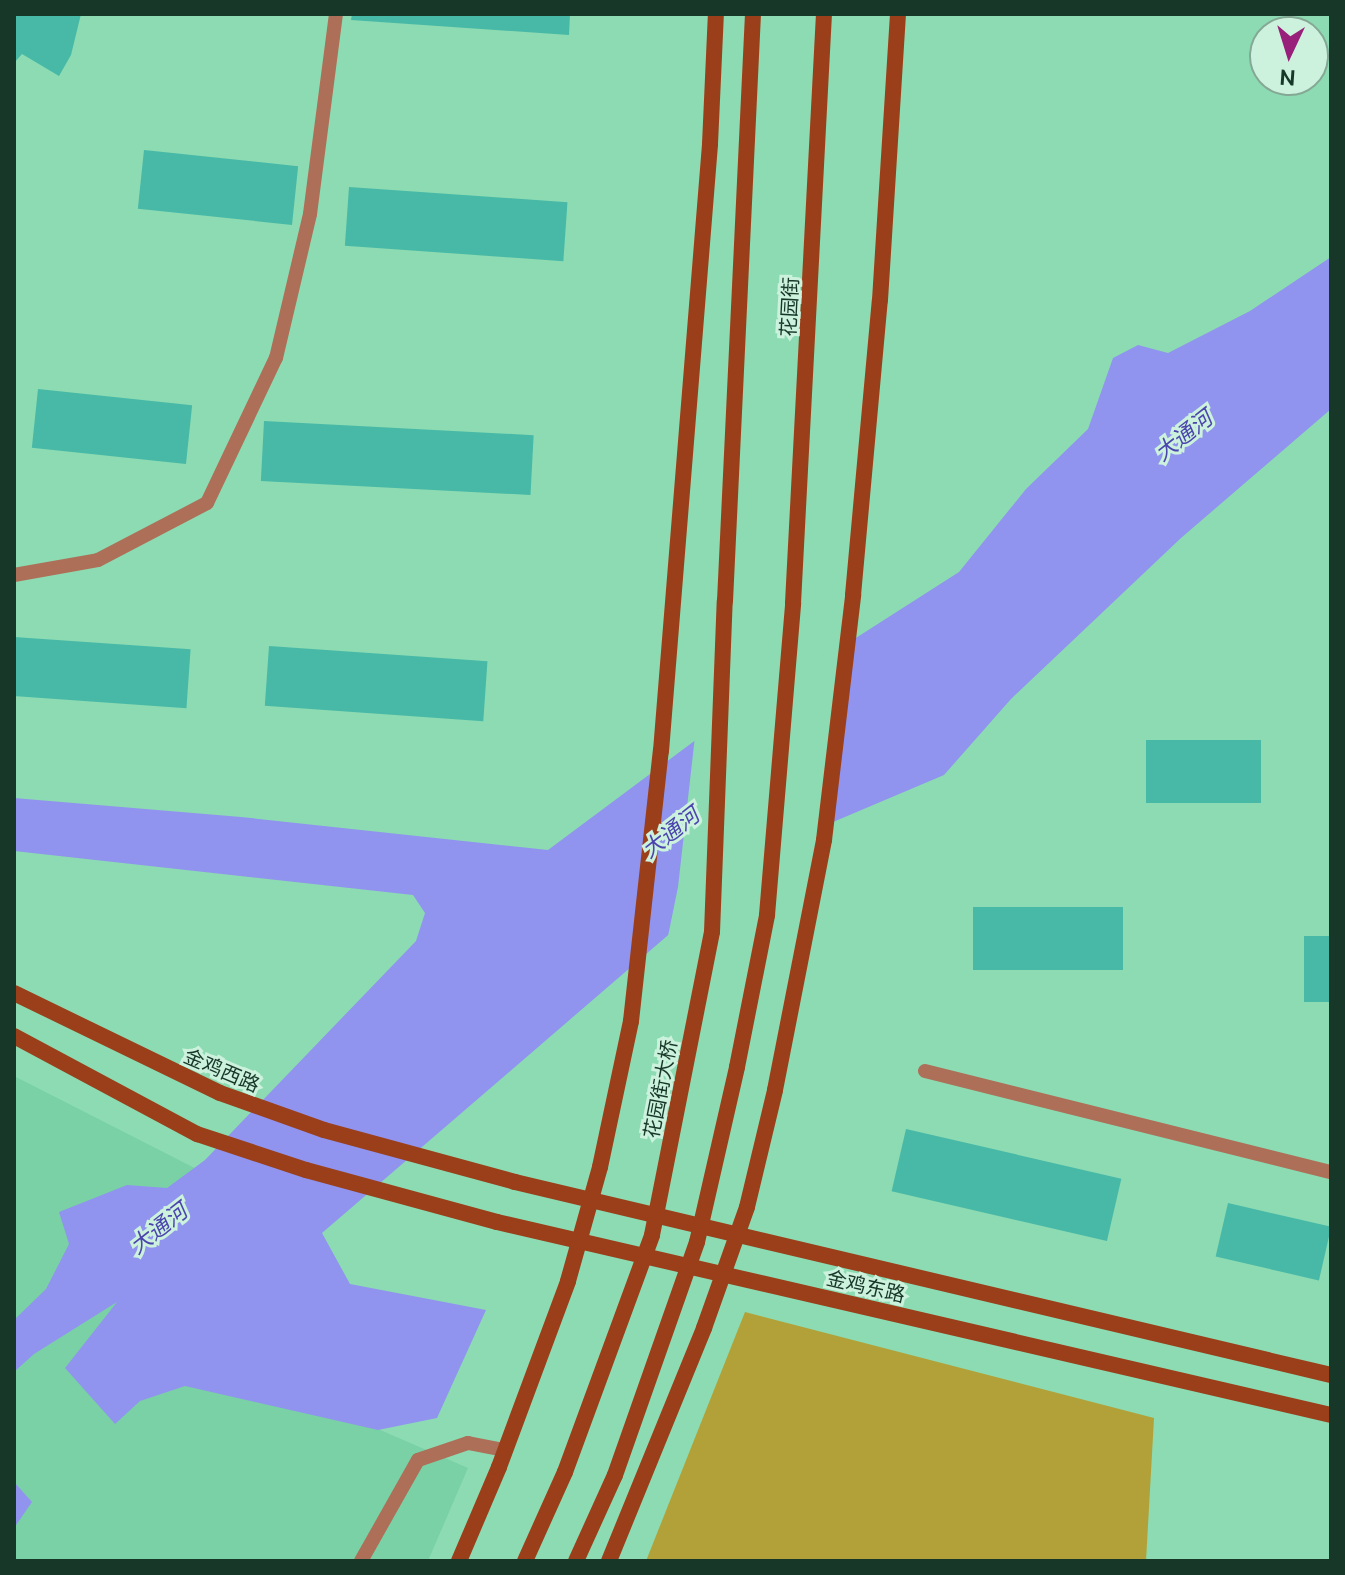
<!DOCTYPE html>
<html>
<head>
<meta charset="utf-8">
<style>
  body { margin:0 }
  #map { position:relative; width:1345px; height:1575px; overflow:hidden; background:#8cdbb2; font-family:Ubuntu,"Noto Sans SC",sans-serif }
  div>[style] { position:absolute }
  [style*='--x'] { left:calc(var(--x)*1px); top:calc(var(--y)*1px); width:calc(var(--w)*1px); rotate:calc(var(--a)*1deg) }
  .built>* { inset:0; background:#7ad1a5 }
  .green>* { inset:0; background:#b1a138 }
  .water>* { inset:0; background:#9094ee }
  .pier>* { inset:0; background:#8cdbb2 }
  .building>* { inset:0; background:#48b9a7; transform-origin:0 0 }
  .lane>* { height:14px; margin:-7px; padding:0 7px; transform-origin:7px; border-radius:7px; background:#ad6f58 }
  .secondary>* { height:16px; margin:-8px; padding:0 8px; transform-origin:8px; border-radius:8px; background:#9a3f1a }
  .secondary-bridge>* { height:16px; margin:-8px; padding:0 8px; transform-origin:8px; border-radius:8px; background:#9a3f1a }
  span { translate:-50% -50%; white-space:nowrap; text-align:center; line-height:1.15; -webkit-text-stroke:6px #ccf2dd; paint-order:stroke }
  .street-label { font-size:20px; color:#173828 }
  .water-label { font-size:22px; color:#4c45ae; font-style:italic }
  .frame { position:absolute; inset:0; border:16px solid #173828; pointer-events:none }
  .north { position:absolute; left:1249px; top:16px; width:80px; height:80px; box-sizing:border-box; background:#ccf2dd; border:2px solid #84a895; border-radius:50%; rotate:184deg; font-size:22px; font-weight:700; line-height:32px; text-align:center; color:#173828 }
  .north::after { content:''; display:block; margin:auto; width:28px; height:36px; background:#99207a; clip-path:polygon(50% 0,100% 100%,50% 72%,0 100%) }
</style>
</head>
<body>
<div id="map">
  <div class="built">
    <i style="clip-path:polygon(14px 1076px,322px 1233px,378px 1429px,468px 1468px,428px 1561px,14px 1561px)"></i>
  </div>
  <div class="green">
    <i style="clip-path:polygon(745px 1312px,1154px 1418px,1146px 1561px,646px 1561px)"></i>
  </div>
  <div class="water">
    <i style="clip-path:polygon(1331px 257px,1331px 409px,1181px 538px,1011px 699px,944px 775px,767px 850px,322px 1233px,350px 1284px,486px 1310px,437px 1418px,378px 1430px,185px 1386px,140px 1401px,115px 1424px,65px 1368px,117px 1302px,34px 1354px,14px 1372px,14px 1320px,46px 1289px,69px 1244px,59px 1212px,127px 1185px,167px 1188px,205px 1160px,416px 941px,425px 913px,413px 895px,14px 851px,14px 798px,241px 817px,548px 850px,693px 742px,959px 572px,1026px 489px,1088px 429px,1113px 358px,1138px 345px,1168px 353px,1250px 311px)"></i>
    <i style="clip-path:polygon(14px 1482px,32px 1502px,14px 1528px)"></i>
  </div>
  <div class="pier">
    <i style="clip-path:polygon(851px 636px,827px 829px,769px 854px,667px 941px,678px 887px,695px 736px)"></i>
  </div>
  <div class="building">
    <i style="clip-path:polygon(14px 14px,81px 14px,71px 55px,59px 76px,22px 54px,14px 63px)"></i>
    <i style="clip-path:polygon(352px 14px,570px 14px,569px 35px,351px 20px)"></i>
    <i style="left:144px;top:150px;width:155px;height:59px;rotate:6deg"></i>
    <i style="left:349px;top:187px;width:219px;height:59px;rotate:4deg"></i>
    <i style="left:38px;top:389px;width:155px;height:59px;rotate:6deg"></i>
    <i style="left:264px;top:421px;width:270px;height:60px;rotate:3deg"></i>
    <i style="left:14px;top:637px;width:177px;height:59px;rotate:4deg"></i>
    <i style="left:269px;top:646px;width:219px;height:60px;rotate:4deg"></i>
    <i style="left:1146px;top:740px;width:115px;height:63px"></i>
    <i style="left:1123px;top:907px;width:63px;height:150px;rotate:90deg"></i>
    <i style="left:1304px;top:936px;width:27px;height:66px"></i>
    <i style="left:906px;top:1129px;width:221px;height:64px;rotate:13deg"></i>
    <i style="left:1228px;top:1203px;width:106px;height:55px;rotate:13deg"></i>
  </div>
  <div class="lane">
    <i style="--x:14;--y:575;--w:85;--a:-10.1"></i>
    <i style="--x:98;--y:560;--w:123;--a:-27.6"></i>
    <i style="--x:207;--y:503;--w:161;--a:-64.6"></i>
    <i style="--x:276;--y:358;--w:148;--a:-76.7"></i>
    <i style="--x:310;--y:214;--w:202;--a:-82.6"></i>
    <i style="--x:925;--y:1071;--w:418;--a:14"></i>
    <i style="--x:361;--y:1561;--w:116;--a:-60.6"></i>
    <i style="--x:418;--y:1460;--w:53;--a:-18.8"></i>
    <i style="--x:468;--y:1443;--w:38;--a:11"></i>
  </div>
  <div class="secondary">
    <i style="--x:725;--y:601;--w:588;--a:-87.27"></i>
    <i style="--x:793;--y:603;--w:590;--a:-86.99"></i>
    <i style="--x:14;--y:993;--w:229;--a:25.9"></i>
    <i style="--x:220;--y:1093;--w:110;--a:19.6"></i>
    <i style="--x:324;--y:1130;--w:198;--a:15.2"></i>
    <i style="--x:515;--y:1182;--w:839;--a:13.31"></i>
    <i style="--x:14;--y:1036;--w:208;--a:28.2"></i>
    <i style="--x:197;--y:1134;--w:115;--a:18.3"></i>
    <i style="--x:306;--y:1170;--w:198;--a:15.2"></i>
    <i style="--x:497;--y:1222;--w:856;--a:13.03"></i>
    <i style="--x:459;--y:1561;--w:102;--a:-66.9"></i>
    <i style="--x:499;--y:1467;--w:198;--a:-69.6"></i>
    <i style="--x:568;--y:1281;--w:118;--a:-74.3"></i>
    <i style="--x:600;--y:1167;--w:149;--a:-78"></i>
    <i style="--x:631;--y:1021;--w:272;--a:-83.7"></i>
    <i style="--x:661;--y:751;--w:609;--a:-85.38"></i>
    <i style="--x:710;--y:144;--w:130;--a:-87.4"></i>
    <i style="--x:609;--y:1561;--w:252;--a:-67.8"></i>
    <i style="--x:704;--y:1328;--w:128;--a:-70.4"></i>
    <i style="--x:747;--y:1207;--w:120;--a:-76.5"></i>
    <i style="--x:775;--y:1090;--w:255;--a:-78.9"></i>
    <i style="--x:824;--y:840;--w:247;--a:-83.2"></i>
    <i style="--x:853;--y:595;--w:296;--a:-84.8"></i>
    <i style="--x:880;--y:300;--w:287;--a:-86.4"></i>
  </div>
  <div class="secondary-bridge">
    <i style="--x:525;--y:1561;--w:98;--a:-65.8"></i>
    <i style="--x:565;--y:1472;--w:252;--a:-69.8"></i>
    <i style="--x:652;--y:1235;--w:309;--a:-78.8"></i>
    <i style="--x:712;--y:932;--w:331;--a:-87.8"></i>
    <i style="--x:576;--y:1561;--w:94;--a:-65.6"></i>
    <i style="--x:615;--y:1475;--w:247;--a:-70.6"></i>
    <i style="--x:697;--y:1242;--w:180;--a:-77.1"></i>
    <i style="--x:737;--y:1067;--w:155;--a:-78.8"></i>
    <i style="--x:767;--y:915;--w:313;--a:-85.2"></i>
  </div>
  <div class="street-label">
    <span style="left:789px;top:307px;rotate:-87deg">花园街</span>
    <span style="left:222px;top:1070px;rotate:23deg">金鸡西路</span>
    <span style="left:660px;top:1089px;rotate:-79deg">花园街大桥</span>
    <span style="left:866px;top:1286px;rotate:13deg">金鸡东路</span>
  </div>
  <div class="water-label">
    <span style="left:1183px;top:435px;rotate:-38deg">大通河</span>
    <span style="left:670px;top:832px;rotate:-38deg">大通河</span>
    <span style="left:158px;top:1228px;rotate:-38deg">大通河</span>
  </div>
  <div class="frame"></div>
  <div class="north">N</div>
</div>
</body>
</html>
